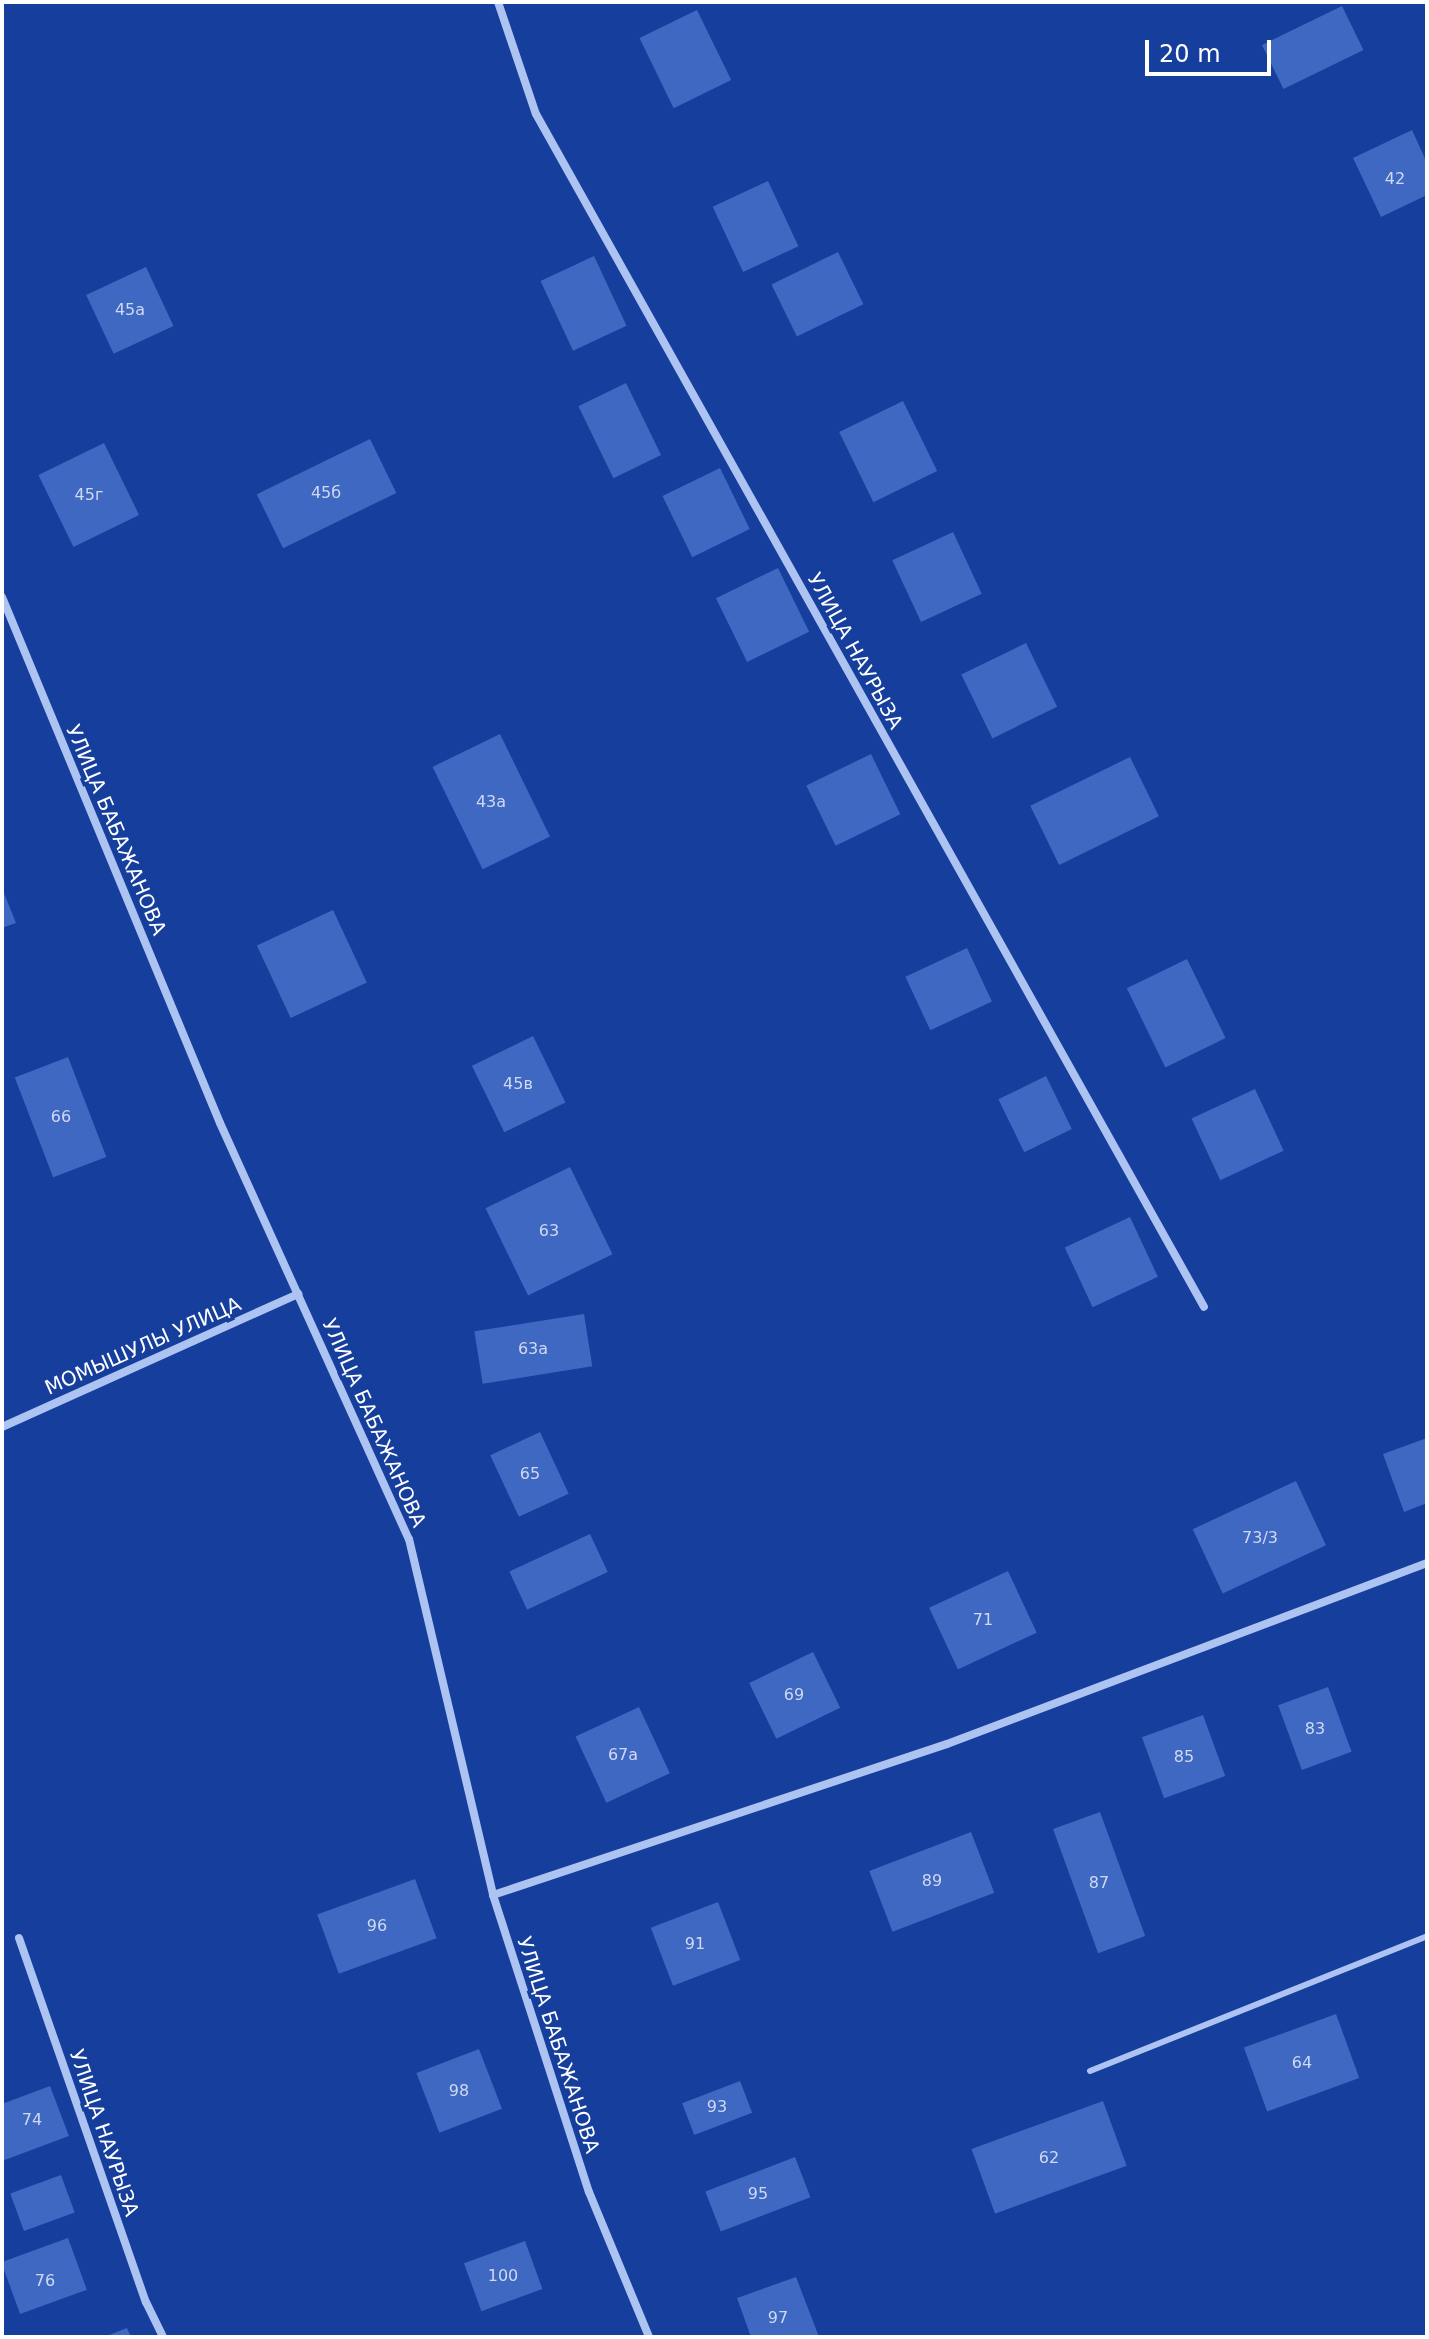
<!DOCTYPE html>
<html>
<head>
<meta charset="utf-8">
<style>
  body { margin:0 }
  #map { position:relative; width:1429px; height:2339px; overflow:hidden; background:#163e9c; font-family:"DejaVu Sans",sans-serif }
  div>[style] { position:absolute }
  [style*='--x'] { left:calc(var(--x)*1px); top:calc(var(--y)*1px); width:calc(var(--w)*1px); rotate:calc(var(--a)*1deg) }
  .building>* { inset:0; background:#3f68c2; transform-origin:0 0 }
  .service>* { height:6px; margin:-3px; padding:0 3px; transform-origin:3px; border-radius:3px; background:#adc3f2 }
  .minor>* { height:8px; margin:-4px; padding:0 4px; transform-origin:4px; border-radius:4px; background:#adc3f2 }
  span { translate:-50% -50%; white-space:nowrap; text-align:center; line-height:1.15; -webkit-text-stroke:7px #163e9c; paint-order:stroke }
  .number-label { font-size:16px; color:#cfd9f0 }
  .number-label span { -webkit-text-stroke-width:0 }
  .street-label { font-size:20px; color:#fff }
  .frame { position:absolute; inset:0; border:4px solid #fff; pointer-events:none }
  .scale { position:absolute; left:1145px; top:40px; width:126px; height:36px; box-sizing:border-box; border:4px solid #fff; border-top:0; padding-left:10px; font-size:24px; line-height:28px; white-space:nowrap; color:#fff; -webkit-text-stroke:6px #163e9c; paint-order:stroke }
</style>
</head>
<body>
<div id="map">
  <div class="building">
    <i style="left:1342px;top:6px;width:49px;height:89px;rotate:64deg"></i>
    <i style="left:697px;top:10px;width:78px;height:64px;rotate:64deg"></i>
    <i style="clip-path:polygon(1412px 130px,1427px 163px,1427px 195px,1381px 217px,1353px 158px)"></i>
    <i style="left:768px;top:181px;width:72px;height:61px;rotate:65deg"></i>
    <i style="left:838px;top:252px;width:58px;height:74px;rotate:64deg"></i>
    <i style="left:594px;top:256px;width:77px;height:59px;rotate:65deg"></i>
    <i style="left:146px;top:267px;width:65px;height:66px;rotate:65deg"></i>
    <i style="left:626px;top:383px;width:80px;height:53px;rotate:64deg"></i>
    <i style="left:903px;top:401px;width:78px;height:71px;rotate:64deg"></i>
    <i style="left:370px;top:439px;width:60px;height:126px;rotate:64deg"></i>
    <i style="left:104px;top:443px;width:80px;height:73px;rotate:64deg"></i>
    <i style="left:720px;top:468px;width:68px;height:64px;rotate:64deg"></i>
    <i style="left:953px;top:532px;width:68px;height:67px;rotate:65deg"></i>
    <i style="left:778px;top:568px;width:71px;height:69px;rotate:64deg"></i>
    <i style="left:1026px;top:643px;width:71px;height:72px;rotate:64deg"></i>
    <i style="left:500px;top:734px;width:114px;height:75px;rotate:64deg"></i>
    <i style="left:871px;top:754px;width:67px;height:72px;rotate:64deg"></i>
    <i style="left:1130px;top:757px;width:66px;height:111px;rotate:64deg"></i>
    <i style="clip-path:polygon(2px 888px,16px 923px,2px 928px)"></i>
    <i style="left:333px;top:910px;width:80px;height:84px;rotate:65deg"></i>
    <i style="left:967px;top:948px;width:59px;height:68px;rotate:65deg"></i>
    <i style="left:1187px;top:959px;width:88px;height:67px;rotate:64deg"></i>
    <i style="left:533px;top:1036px;width:74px;height:68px;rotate:64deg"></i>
    <i style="left:68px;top:1057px;width:107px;height:57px;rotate:69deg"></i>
    <i style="left:1046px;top:1076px;width:59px;height:53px;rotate:64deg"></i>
    <i style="left:1255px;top:1089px;width:68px;height:70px;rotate:65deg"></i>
    <i style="left:570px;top:1167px;width:97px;height:94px;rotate:64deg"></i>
    <i style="left:1130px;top:1217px;width:66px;height:72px;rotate:65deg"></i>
    <i style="left:584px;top:1314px;width:53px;height:111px;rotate:81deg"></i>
    <i style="left:540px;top:1432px;width:68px;height:55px;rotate:65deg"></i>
    <i style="clip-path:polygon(1427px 1438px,1427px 1503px,1404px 1512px,1383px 1454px)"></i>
    <i style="left:1296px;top:1481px;width:71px;height:114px;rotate:65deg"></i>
    <i style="left:590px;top:1534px;width:42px;height:89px;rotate:65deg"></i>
    <i style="left:1008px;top:1571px;width:68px;height:87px;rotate:65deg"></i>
    <i style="left:813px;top:1652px;width:62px;height:71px;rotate:64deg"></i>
    <i style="left:1328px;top:1687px;width:69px;height:53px;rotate:70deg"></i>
    <i style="left:639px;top:1707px;width:73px;height:70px;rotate:65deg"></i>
    <i style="left:1203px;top:1715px;width:65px;height:65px;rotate:70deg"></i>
    <i style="left:1100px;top:1812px;width:132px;height:50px;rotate:70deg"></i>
    <i style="left:971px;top:1832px;width:65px;height:109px;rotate:69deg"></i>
    <i style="left:415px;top:1879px;width:63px;height:104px;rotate:70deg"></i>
    <i style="left:718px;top:1902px;width:62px;height:72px;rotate:69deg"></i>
    <i style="left:1336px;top:2014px;width:68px;height:98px;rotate:70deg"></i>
    <i style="left:479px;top:2049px;width:64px;height:67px;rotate:69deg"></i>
    <i style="left:740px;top:2081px;width:34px;height:62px;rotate:69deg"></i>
    <i style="clip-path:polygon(50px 2086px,69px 2136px,2px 2161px,2px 2104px)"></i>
    <i style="left:1103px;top:2101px;width:69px;height:140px;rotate:70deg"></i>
    <i style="left:795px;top:2157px;width:43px;height:96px;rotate:69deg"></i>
    <i style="left:61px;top:2175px;width:40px;height:54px;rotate:70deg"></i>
    <i style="left:68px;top:2238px;width:55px;height:71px;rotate:70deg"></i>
    <i style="left:525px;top:2241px;width:51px;height:65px;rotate:70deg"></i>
    <i style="clip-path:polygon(796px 2277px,819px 2337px,751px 2337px,737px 2298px)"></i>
    <i style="clip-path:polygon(127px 2328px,131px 2337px,104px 2337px)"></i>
  </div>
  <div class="service">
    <i style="--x:1090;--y:2071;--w:363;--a:-21.8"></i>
  </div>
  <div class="minor">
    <i style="--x:498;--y:2;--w:118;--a:71.3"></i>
    <i style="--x:536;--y:114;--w:1367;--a:60.75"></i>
    <i style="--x:2;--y:597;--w:569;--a:67.49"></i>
    <i style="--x:220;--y:1123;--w:457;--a:65.6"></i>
    <i style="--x:409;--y:1539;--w:366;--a:76.7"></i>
    <i style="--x:493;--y:1895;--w:312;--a:72.1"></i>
    <i style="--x:589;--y:2192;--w:157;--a:67.5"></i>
    <i style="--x:2;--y:1427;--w:325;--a:-24.2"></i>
    <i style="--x:493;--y:1895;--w:478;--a:-18.4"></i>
    <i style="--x:947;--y:1744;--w:513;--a:-20.66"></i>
    <i style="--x:19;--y:1938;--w:386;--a:70.8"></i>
    <i style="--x:146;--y:2302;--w:39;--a:64"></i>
  </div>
  <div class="number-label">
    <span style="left:1395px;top:179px">42</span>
    <span style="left:130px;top:310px">45а</span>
    <span style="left:326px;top:493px">45б</span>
    <span style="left:89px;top:495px">45г</span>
    <span style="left:491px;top:802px">43а</span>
    <span style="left:518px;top:1084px">45в</span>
    <span style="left:61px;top:1117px">66</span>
    <span style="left:549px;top:1231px">63</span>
    <span style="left:533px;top:1349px">63а</span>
    <span style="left:530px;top:1474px">65</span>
    <span style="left:1260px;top:1538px">73/3</span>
    <span style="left:983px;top:1620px">71</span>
    <span style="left:794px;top:1695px">69</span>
    <span style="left:1315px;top:1729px">83</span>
    <span style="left:623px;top:1755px">67а</span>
    <span style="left:1184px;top:1757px">85</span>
    <span style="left:932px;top:1881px">89</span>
    <span style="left:1099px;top:1883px">87</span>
    <span style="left:377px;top:1926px">96</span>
    <span style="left:695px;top:1944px">91</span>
    <span style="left:1302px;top:2063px">64</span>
    <span style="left:459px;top:2091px">98</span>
    <span style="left:717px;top:2107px">93</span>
    <span style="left:32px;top:2120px">74</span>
    <span style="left:1049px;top:2158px">62</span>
    <span style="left:758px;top:2194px">95</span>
    <span style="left:503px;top:2276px">100</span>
    <span style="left:45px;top:2281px">76</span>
    <span style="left:778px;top:2318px">97</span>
  </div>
  <div class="street-label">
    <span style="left:855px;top:651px;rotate:61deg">УЛИЦА НАУРЫЗА</span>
    <span style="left:116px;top:830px;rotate:67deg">УЛИЦА БАБАЖАНОВА</span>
    <span style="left:143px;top:1346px;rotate:-24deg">МОМЫШУЛЫ УЛИЦА</span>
    <span style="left:374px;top:1423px;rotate:66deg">УЛИЦА БАБАЖАНОВА</span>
    <span style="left:558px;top:2045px;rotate:72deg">УЛИЦА БАБАЖАНОВА</span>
    <span style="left:104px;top:2133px;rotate:71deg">УЛИЦА НАУРЫЗА</span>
  </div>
  <div class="frame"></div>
  <div class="scale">20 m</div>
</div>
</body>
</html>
